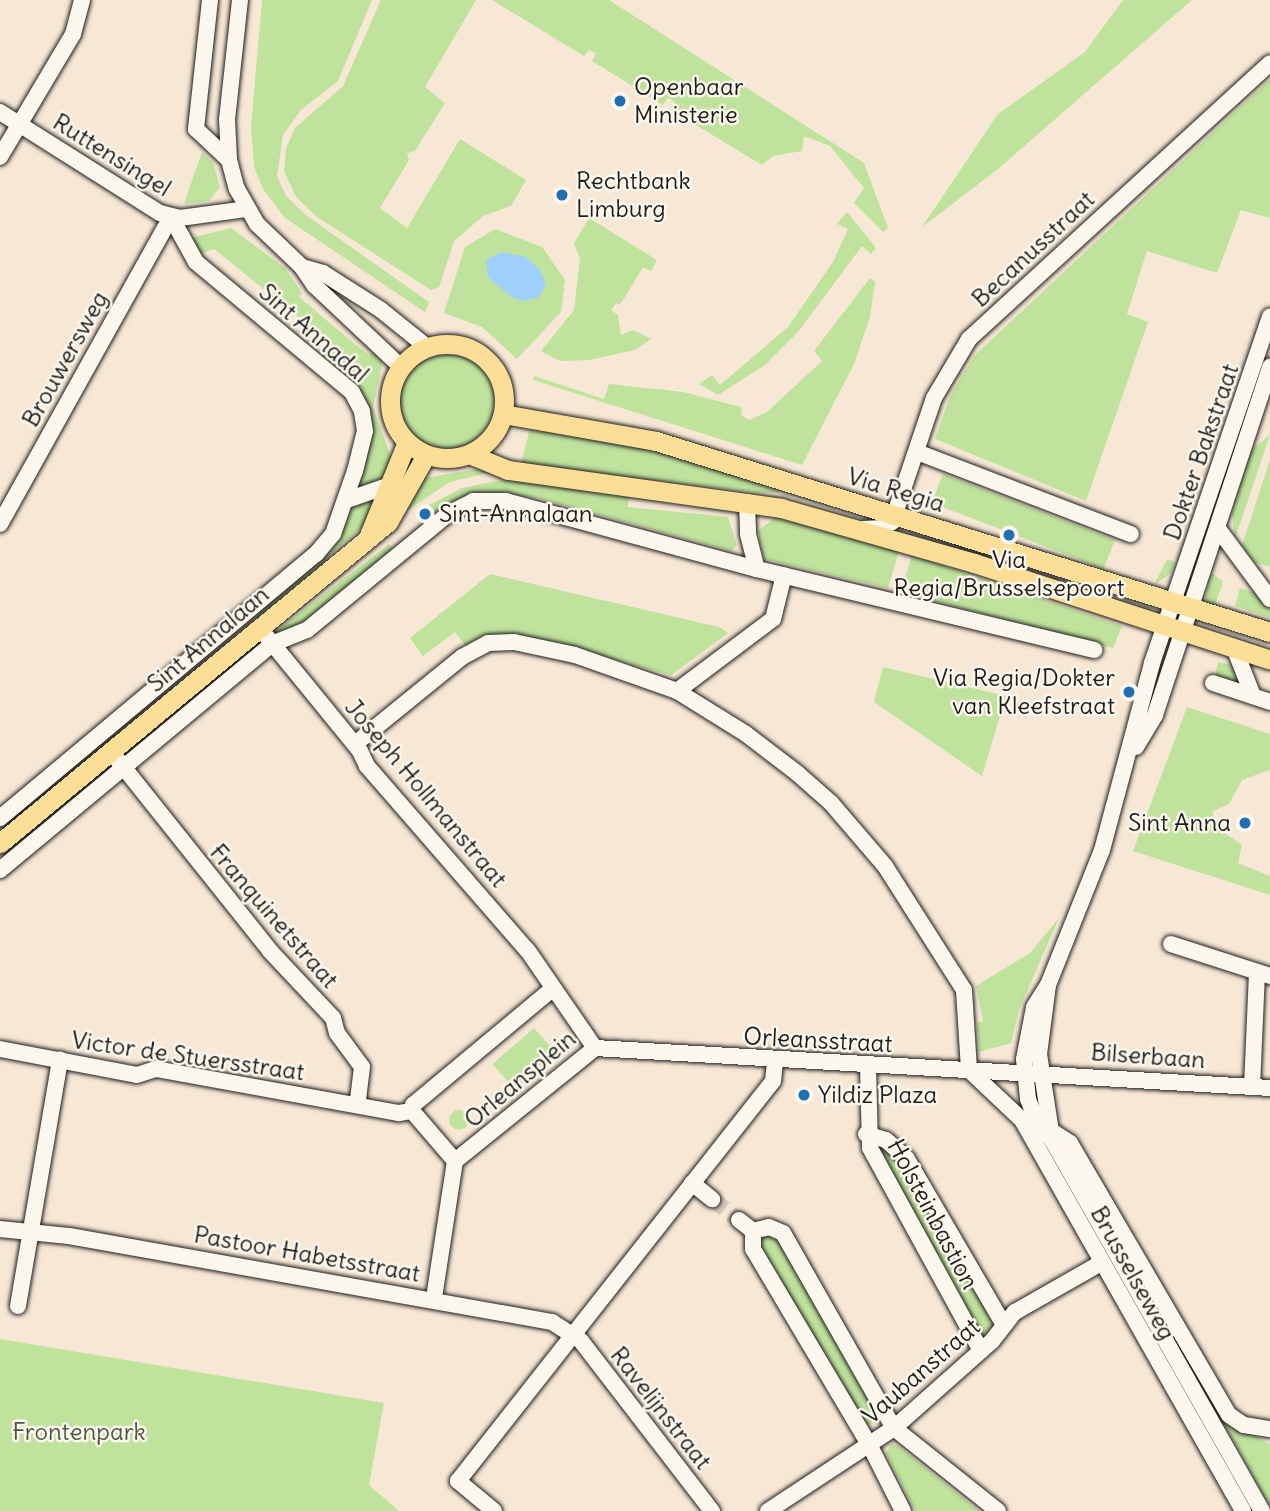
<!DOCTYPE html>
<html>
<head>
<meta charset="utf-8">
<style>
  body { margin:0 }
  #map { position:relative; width:1270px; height:1511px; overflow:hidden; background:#f7e8d5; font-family:Delius,sans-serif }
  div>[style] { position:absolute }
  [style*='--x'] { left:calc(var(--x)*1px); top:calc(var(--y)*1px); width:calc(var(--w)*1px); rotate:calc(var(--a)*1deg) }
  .green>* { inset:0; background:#bfe29c; transform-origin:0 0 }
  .round { border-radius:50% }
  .water>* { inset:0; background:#9fd0fb }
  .minor-tunnel>* { height:16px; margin-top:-8px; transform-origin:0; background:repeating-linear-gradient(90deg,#d6c9b9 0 16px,transparent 0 24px) }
  .roads { filter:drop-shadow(0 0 2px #1c1c1c) drop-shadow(0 0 2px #1c1c1c) }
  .minor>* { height:16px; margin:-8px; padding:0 8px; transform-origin:8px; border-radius:8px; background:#fbf7ec }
  .major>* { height:19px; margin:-9.5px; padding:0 9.5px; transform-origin:9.5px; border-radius:9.5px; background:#fdde96 }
  .major>.ring { margin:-9.5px; padding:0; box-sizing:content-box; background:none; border:19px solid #fdde96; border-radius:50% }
  .dots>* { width:19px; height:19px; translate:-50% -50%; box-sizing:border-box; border:4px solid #fbf7ec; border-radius:50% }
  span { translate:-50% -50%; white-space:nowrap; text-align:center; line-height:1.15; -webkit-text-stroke:5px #fbf7ec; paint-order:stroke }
  .poi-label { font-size:24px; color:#1c1c1c }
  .left { translate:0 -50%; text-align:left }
  .right { translate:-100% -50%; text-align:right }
  .street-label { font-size:24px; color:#1c1c1c }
  .park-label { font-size:24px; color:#4d5742 }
</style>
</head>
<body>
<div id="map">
  <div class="green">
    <i style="clip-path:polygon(262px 0,372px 0,338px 81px,301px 110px,283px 135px,277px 176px,286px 196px,307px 216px,429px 302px,425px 312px,285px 218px,263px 189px,254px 167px,251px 127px)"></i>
    <i style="clip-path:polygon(381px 0,476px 0,425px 87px,445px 103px,415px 151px,407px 153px,409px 160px,380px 208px,407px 228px,460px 139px,526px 180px,511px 206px,483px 216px,454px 241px,439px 287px,431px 290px,317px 217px,296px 197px,284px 171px,286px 149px,295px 128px,343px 86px)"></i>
    <i style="clip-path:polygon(492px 0,609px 0,864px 163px,888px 228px,883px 232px,854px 203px,864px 188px,830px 146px,804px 136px,802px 151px,773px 156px,762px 165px,671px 110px,675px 102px,668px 98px,663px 105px,592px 61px,596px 54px,589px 50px,584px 56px)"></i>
    <i style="clip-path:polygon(1123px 0,1192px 0,998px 169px,922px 227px,998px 114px,1085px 52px)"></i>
    <i style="clip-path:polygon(1270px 79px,1270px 218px,1241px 210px,1217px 273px,1147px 251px,1127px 314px,1148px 322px,1086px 501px,935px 439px,950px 396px,974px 356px)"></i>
    <i style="clip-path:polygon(202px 152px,213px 163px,220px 187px,209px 201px,184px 204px)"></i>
    <i style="clip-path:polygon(847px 212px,876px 248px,871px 254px,862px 246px,798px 332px,765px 365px,718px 395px,699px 384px,712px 375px,720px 385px,788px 327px,833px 262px,848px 229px,837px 224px)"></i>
    <i style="clip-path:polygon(589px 218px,657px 260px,651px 271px,643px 267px,620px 305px,616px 303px,611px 310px,618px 315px,621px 335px,633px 330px,651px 339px,635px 350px,589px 360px,560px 361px,541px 351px,574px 310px,580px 259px,574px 243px)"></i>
    <i style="clip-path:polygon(231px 228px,285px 268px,302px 293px,299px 297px,356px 345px,369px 355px,377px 348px,383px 360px,373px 407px,391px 457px,371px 515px,360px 529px,257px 618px,253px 612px,322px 553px,369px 434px,322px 357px,331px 343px,214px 249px,197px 255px,190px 241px,194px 237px)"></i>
    <i style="clip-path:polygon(495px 229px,542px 247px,565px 280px,561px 312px,517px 359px,482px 327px,444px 313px,465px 247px)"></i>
    <i style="clip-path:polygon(870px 278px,875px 282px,870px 317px,854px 364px,802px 465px,533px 380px,534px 376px,604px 399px,609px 384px,683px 392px,741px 407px,742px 416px,749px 420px,767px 412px,822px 361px,814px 351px)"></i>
    <i class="round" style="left:398px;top:354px;width:96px;height:96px"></i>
    <i style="clip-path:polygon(530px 428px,640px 445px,779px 488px,778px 493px,758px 493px,521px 464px)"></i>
    <i style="clip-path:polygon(1270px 435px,1235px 539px,1232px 512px,1251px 450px)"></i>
    <i style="clip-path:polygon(1270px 460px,1270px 567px,1256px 563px,1242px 545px)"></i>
    <i style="clip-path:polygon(484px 468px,492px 472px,450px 482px,405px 512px,425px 478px)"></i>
    <i style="left:943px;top:474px;width:184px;height:31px;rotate:21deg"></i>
    <i style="clip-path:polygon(503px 480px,629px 494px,628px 507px,728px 517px,737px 545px,732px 551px,537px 498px,490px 494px,304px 624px,279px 636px,275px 632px,389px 544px,393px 549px,435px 514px,429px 505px,462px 488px)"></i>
    <i style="clip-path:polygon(777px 516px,899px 551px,888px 588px,764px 559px,758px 531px)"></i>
    <i style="clip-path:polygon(912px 555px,1122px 626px,1113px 648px,901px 592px)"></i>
    <i style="clip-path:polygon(1167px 559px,1175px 562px,1171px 573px,1154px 585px)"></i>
    <i style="clip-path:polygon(1212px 573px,1223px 582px,1215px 605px,1204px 602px)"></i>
    <i style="clip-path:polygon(490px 574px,719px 627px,728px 633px,671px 675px,513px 633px,484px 636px,465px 645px,455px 632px,423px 656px,410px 638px)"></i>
    <i style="clip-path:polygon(1240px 588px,1260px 594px,1270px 608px,1270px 618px,1235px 606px)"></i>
    <i style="clip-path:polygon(1218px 662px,1233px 665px,1241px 685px,1215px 676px)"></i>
    <i style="clip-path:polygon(883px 667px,1006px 696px,982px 776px,874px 702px)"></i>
    <i style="clip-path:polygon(1187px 707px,1270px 734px,1270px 770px,1242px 780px,1229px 804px,1213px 811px,1214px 826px,1242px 845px,1238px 863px,1270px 876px,1270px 895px,1133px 851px)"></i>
    <i style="clip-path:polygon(1059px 918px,1019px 1010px,1011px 1043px,979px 1052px,977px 1022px,983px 1022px,976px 986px,1030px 953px)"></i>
    <i style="left:534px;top:1028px;width:33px;height:55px;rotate:49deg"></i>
    <i class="round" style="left:449px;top:1110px;width:20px;height:20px"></i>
    <i style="clip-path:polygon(888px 1148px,908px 1172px,995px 1326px,991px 1333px,980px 1333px,889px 1171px,881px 1154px)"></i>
    <i style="clip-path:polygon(760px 1232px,780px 1239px,881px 1418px,865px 1427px,754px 1242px)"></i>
    <i style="clip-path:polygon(0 1339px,384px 1403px,369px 1485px,399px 1511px,0 1511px)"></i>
    <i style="clip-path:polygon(1221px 1418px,1270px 1444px,1270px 1507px,1229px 1432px)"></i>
    <i style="clip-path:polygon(891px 1444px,898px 1446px,979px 1511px,915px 1511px,886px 1453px)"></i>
  </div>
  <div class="water">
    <i style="clip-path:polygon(501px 252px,526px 257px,540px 270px,546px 285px,538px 298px,522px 301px,510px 296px,488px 277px,486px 260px)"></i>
  </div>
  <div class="minor-tunnel">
    <i style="--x:712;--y:1199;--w:34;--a:38"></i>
  </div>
  <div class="roads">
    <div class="minor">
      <i style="--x:210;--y:0;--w:130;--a:96.2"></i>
      <i style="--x:196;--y:129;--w:45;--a:43.2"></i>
      <i style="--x:240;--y:0;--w:120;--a:96.2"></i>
      <i style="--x:227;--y:119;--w:41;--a:87.2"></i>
      <i style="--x:229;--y:160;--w:30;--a:75"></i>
      <i style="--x:237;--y:189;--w:40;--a:60.3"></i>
      <i style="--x:257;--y:224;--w:62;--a:43.7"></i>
      <i style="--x:302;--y:267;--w:22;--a:56"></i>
      <i style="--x:314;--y:285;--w:120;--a:43.3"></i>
      <i style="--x:0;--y:112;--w:189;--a:32.3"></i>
      <i style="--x:160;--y:213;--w:21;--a:14"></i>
      <i style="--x:180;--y:218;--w:68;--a:-7.7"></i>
      <i style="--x:0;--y:157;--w:143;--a:-59.3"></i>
      <i style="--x:73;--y:34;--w:35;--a:-75"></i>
      <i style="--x:302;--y:267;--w:22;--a:16"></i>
      <i style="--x:323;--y:273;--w:69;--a:32.5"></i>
      <i style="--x:381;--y:310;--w:59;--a:38.8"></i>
      <i style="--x:917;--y:452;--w:229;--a:21"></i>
      <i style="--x:347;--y:500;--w:42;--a:-19.3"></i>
      <i style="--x:747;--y:502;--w:32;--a:88"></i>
      <i style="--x:748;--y:534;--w:36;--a:76"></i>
      <i style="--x:0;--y:524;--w:351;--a:-60.9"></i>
      <i style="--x:864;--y:529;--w:17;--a:-3"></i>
      <i style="--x:881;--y:528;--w:13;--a:-29"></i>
      <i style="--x:892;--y:522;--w:131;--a:-71.3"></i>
      <i style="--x:934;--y:398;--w:69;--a:-59.3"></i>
      <i style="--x:969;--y:339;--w:408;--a:-42.5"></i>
      <i style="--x:1219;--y:530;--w:86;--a:53.5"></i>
      <i style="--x:267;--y:637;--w:147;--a:50.8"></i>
      <i style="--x:360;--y:751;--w:17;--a:65"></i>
      <i style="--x:367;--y:766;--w:245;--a:49"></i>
      <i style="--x:528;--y:951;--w:118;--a:55.4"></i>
      <i style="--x:1235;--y:650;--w:49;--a:68.6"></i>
      <i style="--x:1213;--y:683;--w:60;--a:18.4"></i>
      <i style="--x:677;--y:691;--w:120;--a:-36.9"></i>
      <i style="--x:773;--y:619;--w:45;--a:-76"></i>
      <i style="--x:355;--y:744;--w:138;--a:-39.1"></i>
      <i style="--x:462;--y:657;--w:30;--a:-28"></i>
      <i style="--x:488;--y:643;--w:26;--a:-2"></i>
      <i style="--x:514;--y:642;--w:62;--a:12"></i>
      <i style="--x:575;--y:655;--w:108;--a:19.4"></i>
      <i style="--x:677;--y:691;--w:81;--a:31.9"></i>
      <i style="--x:746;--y:734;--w:64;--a:37.4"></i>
      <i style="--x:797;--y:773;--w:45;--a:41.4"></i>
      <i style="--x:831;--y:803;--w:83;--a:49.4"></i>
      <i style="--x:885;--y:866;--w:147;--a:57.5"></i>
      <i style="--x:964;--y:990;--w:80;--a:86.4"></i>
      <i style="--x:1136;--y:747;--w:37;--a:-59"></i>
      <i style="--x:1155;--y:715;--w:367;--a:-71.7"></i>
      <i style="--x:117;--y:759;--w:246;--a:51.4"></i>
      <i style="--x:270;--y:951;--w:92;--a:46.8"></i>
      <i style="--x:333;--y:1018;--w:16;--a:75"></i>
      <i style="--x:337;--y:1033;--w:42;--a:53.7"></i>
      <i style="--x:362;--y:1067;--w:38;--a:97"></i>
      <i style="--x:0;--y:818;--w:412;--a:-39.9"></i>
      <i style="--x:316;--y:554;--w:26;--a:-50"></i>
      <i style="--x:333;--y:534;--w:67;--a:-70.8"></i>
      <i style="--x:355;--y:471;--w:41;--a:-76"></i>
      <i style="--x:365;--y:431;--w:20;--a:-99"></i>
      <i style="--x:362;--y:411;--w:21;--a:-118"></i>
      <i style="--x:352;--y:392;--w:203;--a:-140.2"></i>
      <i style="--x:196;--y:262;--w:51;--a:-119.1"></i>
      <i style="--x:0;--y:870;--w:354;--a:-39.7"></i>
      <i style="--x:272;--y:644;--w:38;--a:-22"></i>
      <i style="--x:307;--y:630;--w:183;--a:-39.4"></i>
      <i style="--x:448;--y:514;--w:28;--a:-27"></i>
      <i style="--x:473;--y:501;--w:33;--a:0"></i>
      <i style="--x:506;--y:501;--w:260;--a:15.2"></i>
      <i style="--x:757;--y:569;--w:347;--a:13.5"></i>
      <i style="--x:1171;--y:944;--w:104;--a:17.9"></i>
      <i style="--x:1048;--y:985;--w:70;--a:97.4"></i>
      <i style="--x:1039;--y:1054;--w:85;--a:81.2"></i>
      <i style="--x:595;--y:1048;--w:676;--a:3.39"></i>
      <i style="--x:0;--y:1049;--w:139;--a:10.7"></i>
      <i style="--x:137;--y:1075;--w:20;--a:-18"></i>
      <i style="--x:156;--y:1069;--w:247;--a:10.3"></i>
      <i style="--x:399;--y:1113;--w:13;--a:-9"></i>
      <i style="--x:868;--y:1066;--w:82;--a:88.6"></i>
      <i style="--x:870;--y:1148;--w:231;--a:61.3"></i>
      <i style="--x:969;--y:1070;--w:73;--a:43.3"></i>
      <i style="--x:1022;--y:1120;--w:449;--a:60.5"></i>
      <i style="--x:1252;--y:1087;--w:114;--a:-87.5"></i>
      <i style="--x:412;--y:1111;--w:6;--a:-81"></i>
      <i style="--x:413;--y:1105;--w:181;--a:-39.8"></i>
      <i style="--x:412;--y:1111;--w:66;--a:49.3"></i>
      <i style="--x:1050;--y:1130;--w:24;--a:33"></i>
      <i style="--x:1070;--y:1143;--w:315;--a:59.7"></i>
      <i style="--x:1229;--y:1415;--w:18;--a:34"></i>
      <i style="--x:1244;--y:1425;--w:26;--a:9"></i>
      <i style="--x:866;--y:1134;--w:21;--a:17"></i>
      <i style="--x:886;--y:1140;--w:28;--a:42"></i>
      <i style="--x:907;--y:1159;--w:192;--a:59.7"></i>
      <i style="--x:455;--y:1161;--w:180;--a:-38.9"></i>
      <i style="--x:692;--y:1183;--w:26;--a:39"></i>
      <i style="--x:739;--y:1220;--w:18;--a:38"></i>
      <i style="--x:0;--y:1229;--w:69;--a:5.8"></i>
      <i style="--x:69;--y:1236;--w:491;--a:10.1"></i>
      <i style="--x:552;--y:1322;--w:35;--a:33"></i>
      <i style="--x:581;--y:1341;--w:215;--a:52.4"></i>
      <i style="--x:753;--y:1231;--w:16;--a:-14"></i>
      <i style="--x:769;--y:1227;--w:15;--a:23"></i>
      <i style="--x:783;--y:1233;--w:224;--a:60.4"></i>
      <i style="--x:894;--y:1428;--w:133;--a:38.6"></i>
      <i style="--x:753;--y:1231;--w:18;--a:90"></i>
      <i style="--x:753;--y:1249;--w:229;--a:59.3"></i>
      <i style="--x:870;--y:1446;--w:73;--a:63.1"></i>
      <i style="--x:434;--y:1298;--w:139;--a:-81.3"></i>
      <i style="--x:18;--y:1306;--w:250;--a:-80.3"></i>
      <i style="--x:494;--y:1511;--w:47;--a:-140.2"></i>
      <i style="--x:458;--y:1481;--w:509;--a:-51.78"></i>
      <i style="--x:773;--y:1081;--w:20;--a:-84"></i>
      <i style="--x:768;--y:1511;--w:151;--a:-33.4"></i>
      <i style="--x:894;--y:1428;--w:131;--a:-41.6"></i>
      <i style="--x:992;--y:1341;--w:37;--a:-52"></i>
      <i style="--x:1015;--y:1312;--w:99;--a:-29.7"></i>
      <i style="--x:1262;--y:1511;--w:426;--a:-119.5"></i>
      <i style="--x:1052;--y:1140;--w:26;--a:-129"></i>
      <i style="--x:1036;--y:1120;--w:22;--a:-111"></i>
      <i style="--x:1028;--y:1099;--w:40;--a:-95.7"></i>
      <i style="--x:1024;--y:1059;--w:53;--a:-79.1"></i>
      <i style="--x:1034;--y:1007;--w:26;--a:-58"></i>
      <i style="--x:1048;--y:985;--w:145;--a:-68.2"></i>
      <i style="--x:1102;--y:850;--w:194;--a:-75"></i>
      <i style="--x:1152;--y:663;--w:366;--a:-71.2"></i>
    </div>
    <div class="major">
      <i class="ring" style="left:390px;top:344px;width:95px;height:95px"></i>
      <i style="--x:503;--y:414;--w:155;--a:10"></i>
      <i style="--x:656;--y:441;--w:643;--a:17.28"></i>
      <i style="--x:469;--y:454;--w:42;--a:22.3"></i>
      <i style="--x:508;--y:470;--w:276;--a:7.9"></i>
      <i style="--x:781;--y:508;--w:201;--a:15.9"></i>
      <i style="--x:974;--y:563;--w:311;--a:18.1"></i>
      <i style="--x:369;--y:535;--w:100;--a:-67.8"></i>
      <i style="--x:0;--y:843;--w:504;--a:-39.6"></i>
      <i style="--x:388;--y:522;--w:77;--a:-60.4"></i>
    </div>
  </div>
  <div class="dots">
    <i style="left:620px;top:101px;background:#1f6fb2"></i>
    <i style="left:562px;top:195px;background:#1f6fb2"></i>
    <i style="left:425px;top:514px;background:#1f6fb2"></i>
    <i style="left:1009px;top:535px;background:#1f6fb2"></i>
    <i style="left:1129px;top:692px;background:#1f6fb2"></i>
    <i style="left:1245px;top:823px;background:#1f6fb2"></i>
    <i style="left:804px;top:1095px;background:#1f6fb2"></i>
  </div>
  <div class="poi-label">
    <span class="left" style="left:634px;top:101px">Openbaar<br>Ministerie</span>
    <span class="left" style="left:576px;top:195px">Rechtbank<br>Limburg</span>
    <span class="left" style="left:439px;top:514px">Sint-Annalaan</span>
    <span style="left:1009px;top:574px">Via<br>Regia/Brusselsepoort</span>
    <span class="right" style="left:1115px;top:692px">Via Regia/Dokter<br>van Kleefstraat</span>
    <span class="right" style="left:1231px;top:823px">Sint Anna</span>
    <span class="left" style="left:818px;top:1095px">Yildiz Plaza</span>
  </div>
  <div class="street-label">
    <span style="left:112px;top:155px;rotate:32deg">Ruttensingel</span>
    <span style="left:1033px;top:249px;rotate:-43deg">Becanusstraat</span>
    <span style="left:314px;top:333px;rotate:41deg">Sint Annadal</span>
    <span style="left:65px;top:359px;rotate:-61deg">Brouwersweg</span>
    <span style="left:1201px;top:452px;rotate:-71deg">Dokter Bakstraat</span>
    <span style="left:896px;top:490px;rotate:17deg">Via Regia</span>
    <span style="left:208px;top:639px;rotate:-40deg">Sint Annalaan</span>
    <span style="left:426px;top:793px;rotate:50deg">Joseph Hollmanstraat</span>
    <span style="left:274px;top:916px;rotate:49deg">Franquinetstraat</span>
    <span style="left:818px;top:1040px;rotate:3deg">Orleansstraat</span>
    <span style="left:188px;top:1056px;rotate:8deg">Victor de Stuersstraat</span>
    <span style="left:1148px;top:1056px;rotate:4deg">Bilserbaan</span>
    <span style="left:520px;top:1079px;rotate:-40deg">Orleansplein</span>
    <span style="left:933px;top:1214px;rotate:62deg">Holsteinbastion</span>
    <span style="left:307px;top:1254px;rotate:10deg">Pastoor Habetsstraat</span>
    <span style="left:1133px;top:1273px;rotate:61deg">Brusselseweg</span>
    <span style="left:921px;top:1371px;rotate:-41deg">Vaubanstraat</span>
    <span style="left:661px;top:1408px;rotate:52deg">Ravelijnstraat</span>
  </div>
  <div class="park-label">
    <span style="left:79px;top:1432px">Frontenpark</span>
  </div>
</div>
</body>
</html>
